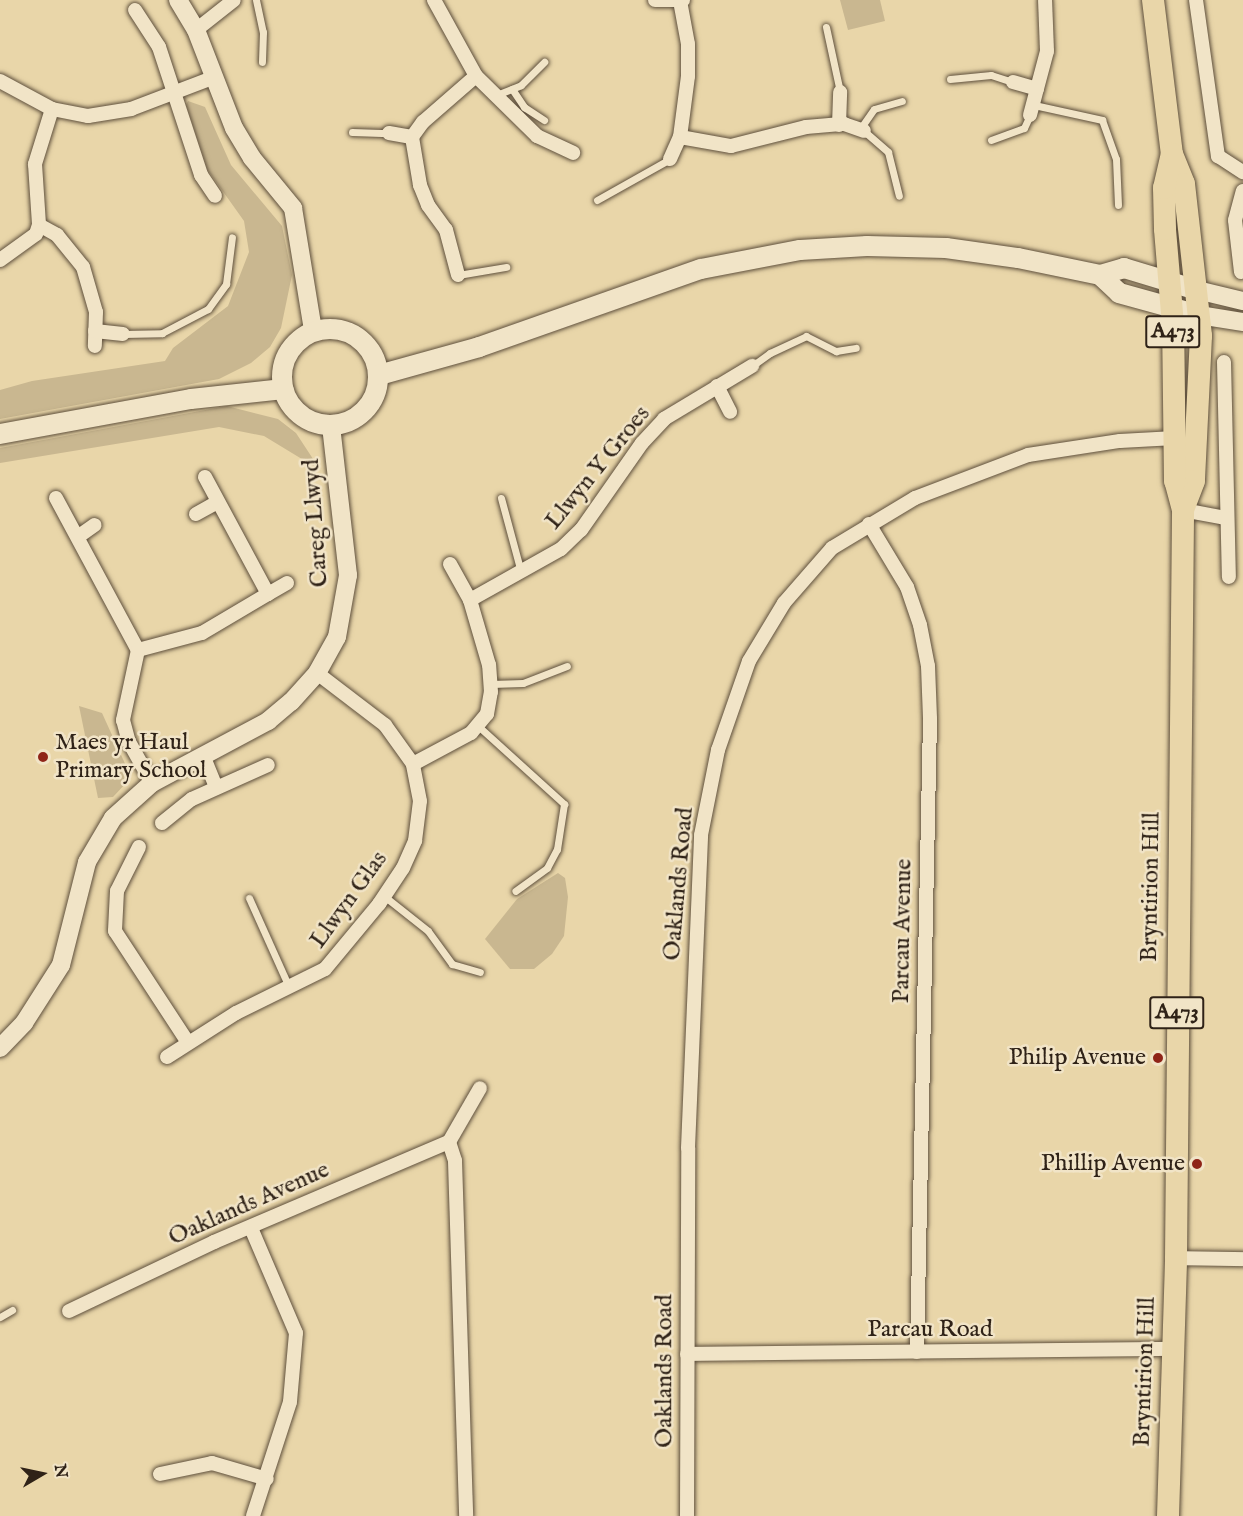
<!DOCTYPE html>
<html>
<head>
<meta charset="utf-8">
<style>
  body { margin:0 }
  #map { position:relative; width:1243px; height:1516px; overflow:hidden; background:#e9d6a9; font-family:"IM FELL English",serif }
  div>[style] { position:absolute }
  [style*='--x'] { left:calc(var(--x)*1px); top:calc(var(--y)*1px); width:calc(var(--w)*1px); rotate:calc(var(--a)*1deg) }
  .green>* { inset:0; background:#c9b790 }
  .roads { filter:drop-shadow(0 0 2px #5e4f3c) drop-shadow(0 0 2px #5e4f3c) }
  .service>* { height:7px; margin:-3.5px; padding:0 3.5px; transform-origin:3.5px; border-radius:3.5px; background:#f1e4c7 }
  .minor>* { height:14px; margin:-7px; padding:0 7px; transform-origin:7px; border-radius:7px; background:#f1e4c7 }
  .tertiary>* { height:18px; margin:-9px; padding:0 9px; transform-origin:9px; border-radius:9px; background:#f1e4c7 }
  .secondary>* { height:20px; margin:-10px; padding:0 10px; transform-origin:10px; border-radius:10px; background:#f1e4c7 }
  .secondary>.ring { margin:-10px; padding:0; box-sizing:content-box; background:none; border:20px solid #f1e4c7; border-radius:50% }
  .primary>* { height:22px; margin:-11px; padding:0 11px; transform-origin:11px; border-radius:11px; background:#e9d6a9 }
  .dots>* { width:16px; height:16px; translate:-50% -50%; box-sizing:border-box; border:3px solid #f1e4c7; border-radius:50% }
  span { translate:-50% -50%; white-space:nowrap; text-align:center; line-height:1.15; -webkit-text-stroke:5px #f1e4c7; paint-order:stroke }
  .shield-label span { padding:2px 4px; background:#f1e4c7; border:2px solid; border-radius:4px; -webkit-text-stroke-width:0 }
  .shield-label { font-size:22px; color:#2f2217; font-weight:700 }
  .street-label { font-size:24px; color:#2f2217 }
  .poi-label { font-size:24px; color:#2f2217 }
  .left { translate:0 -50%; text-align:left }
  .right { translate:-100% -50%; text-align:right }
  .north { position:absolute; left:12px; top:1444px; width:60px; height:60px; -webkit-text-stroke:4px #f1e4c7; paint-order:stroke; rotate:81deg; font-size:16px; font-weight:700; line-height:24px; text-align:center; color:#2f2217 }
  .north::after { content:''; display:block; margin:auto; width:21px; height:27px; background:#2f2217; clip-path:polygon(50% 0,100% 100%,50% 72%,0 100%) }
</style>
</head>
<body>
<div id="map">
  <div class="green">
    <i style="clip-path:polygon(840px 0,880px 0,885px 21px,848px 30px)"></i>
    <i style="clip-path:polygon(188px 101px,205px 107px,231px 165px,282px 226px,292px 275px,281px 328px,270px 347px,251px 363px,219px 379px,0 419px,0 390px,32px 381px,165px 361px,173px 348px,228px 306px,249px 252px,244px 221px,207px 169px,186px 105px)"></i>
    <i style="clip-path:polygon(227px 406px,278px 419px,296px 433px,315px 462px,315px 467px,264px 436px,219px 427px,0 463px,0 448px)"></i>
    <i style="clip-path:polygon(79px 706px,102px 713px,127px 768px,127px 782px,113px 797px,98px 798px)"></i>
    <i style="clip-path:polygon(558px 873px,565px 878px,568px 897px,564px 936px,552px 954px,534px 969px,510px 969px,485px 939px,517px 899px)"></i>
  </div>
  <div class="roads">
    <div class="service">
      <i style="--x:256;--y:0;--w:33;--a:78"></i>
      <i style="--x:263;--y:32;--w:30;--a:92"></i>
      <i style="--x:826;--y:27;--w:66;--a:77.8"></i>
      <i style="--x:950;--y:79;--w:41;--a:-5.6"></i>
      <i style="--x:991;--y:75;--w:23;--a:18"></i>
      <i style="--x:512;--y:89;--w:22;--a:56"></i>
      <i style="--x:524;--y:107;--w:24;--a:33"></i>
      <i style="--x:494;--y:96;--w:29;--a:-22"></i>
      <i style="--x:521;--y:85;--w:33;--a:-45"></i>
      <i style="--x:1034;--y:105;--w:70;--a:12.4"></i>
      <i style="--x:1102;--y:120;--w:41;--a:70.3"></i>
      <i style="--x:1116;--y:159;--w:46;--a:87.5"></i>
      <i style="--x:860;--y:129;--w:24;--a:-55"></i>
      <i style="--x:874;--y:109;--w:29;--a:-16"></i>
      <i style="--x:864;--y:131;--w:32;--a:41"></i>
      <i style="--x:888;--y:152;--w:45;--a:76"></i>
      <i style="--x:352;--y:132;--w:37;--a:2"></i>
      <i style="--x:991;--y:140;--w:35;--a:-20"></i>
      <i style="--x:1024;--y:128;--w:14;--a:-65"></i>
      <i style="--x:597;--y:200;--w:84;--a:-29.3"></i>
      <i style="--x:458;--y:275;--w:49;--a:-9.5"></i>
      <i style="--x:123;--y:334;--w:39;--a:-1"></i>
      <i style="--x:162;--y:333;--w:52;--a:-27.6"></i>
      <i style="--x:208;--y:309;--w:31;--a:-54"></i>
      <i style="--x:226;--y:284;--w:47;--a:-82.7"></i>
      <i style="--x:752;--y:366;--w:22;--a:-36"></i>
      <i style="--x:770;--y:353;--w:40;--a:-25"></i>
      <i style="--x:806;--y:336;--w:34;--a:27"></i>
      <i style="--x:836;--y:351;--w:20;--a:-9"></i>
      <i style="--x:501;--y:498;--w:77;--a:74.9"></i>
      <i style="--x:491;--y:684;--w:32;--a:-2"></i>
      <i style="--x:523;--y:683;--w:47;--a:-21.1"></i>
      <i style="--x:477;--y:725;--w:118;--a:42.2"></i>
      <i style="--x:564;--y:804;--w:46;--a:98.8"></i>
      <i style="--x:557;--y:849;--w:21;--a:118"></i>
      <i style="--x:547;--y:868;--w:39;--a:144"></i>
      <i style="--x:384;--y:896;--w:56;--a:38.5"></i>
      <i style="--x:428;--y:931;--w:41;--a:54"></i>
      <i style="--x:452;--y:964;--w:29;--a:16"></i>
      <i style="--x:249;--y:898;--w:98;--a:65.8"></i>
      <i style="--x:0;--y:1317;--w:14;--a:-30"></i>
    </div>
    <div class="minor">
      <i style="--x:434;--y:0;--w:87;--a:61.1"></i>
      <i style="--x:476;--y:76;--w:86;--a:44.5"></i>
      <i style="--x:537;--y:136;--w:40;--a:25"></i>
      <i style="--x:655;--y:0;--w:28;--a:0"></i>
      <i style="--x:1196;--y:0;--w:158;--a:82"></i>
      <i style="--x:1218;--y:156;--w:30;--a:33"></i>
      <i style="--x:135;--y:10;--w:44;--a:57"></i>
      <i style="--x:159;--y:47;--w:135;--a:71.8"></i>
      <i style="--x:201;--y:175;--w:25;--a:56"></i>
      <i style="--x:196;--y:30;--w:48;--a:-38.3"></i>
      <i style="--x:0;--y:81;--w:59;--a:28.3"></i>
      <i style="--x:52;--y:109;--w:37;--a:11"></i>
      <i style="--x:88;--y:116;--w:44;--a:-9.2"></i>
      <i style="--x:131;--y:109;--w:87;--a:-20.9"></i>
      <i style="--x:1013;--y:82;--w:25;--a:16"></i>
      <i style="--x:52;--y:109;--w:58;--a:107.2"></i>
      <i style="--x:35;--y:164;--w:61;--a:86.2"></i>
      <i style="--x:39;--y:225;--w:21;--a:29"></i>
      <i style="--x:57;--y:235;--w:41;--a:50.9"></i>
      <i style="--x:83;--y:267;--w:47;--a:73.9"></i>
      <i style="--x:96;--y:312;--w:34;--a:92"></i>
      <i style="--x:1030;--y:115;--w:66;--a:-75.1"></i>
      <i style="--x:1047;--y:51;--w:51;--a:-92.2"></i>
      <i style="--x:839;--y:125;--w:33;--a:-88"></i>
      <i style="--x:389;--y:133;--w:23;--a:10"></i>
      <i style="--x:680;--y:137;--w:52;--a:10"></i>
      <i style="--x:731;--y:146;--w:77;--a:-14.2"></i>
      <i style="--x:806;--y:127;--w:38;--a:-5"></i>
      <i style="--x:844;--y:124;--w:21;--a:19"></i>
      <i style="--x:670;--y:159;--w:24;--a:-66"></i>
      <i style="--x:680;--y:137;--w:62;--a:-82.5"></i>
      <i style="--x:688;--y:76;--w:32;--a:-90"></i>
      <i style="--x:688;--y:44;--w:44;--a:-100.5"></i>
      <i style="--x:0;--y:260;--w:44;--a:-35.8"></i>
      <i style="--x:36;--y:234;--w:9;--a:-72"></i>
      <i style="--x:1241;--y:272;--w:52;--a:-96.6"></i>
      <i style="--x:1235;--y:220;--w:30;--a:-75"></i>
      <i style="--x:458;--y:275;--w:47;--a:-104.9"></i>
      <i style="--x:446;--y:230;--w:31;--a:-126"></i>
      <i style="--x:428;--y:205;--w:22;--a:-112"></i>
      <i style="--x:420;--y:185;--w:49;--a:-99.5"></i>
      <i style="--x:412;--y:137;--w:19;--a:-54"></i>
      <i style="--x:423;--y:122;--w:70;--a:-41"></i>
      <i style="--x:95;--y:331;--w:28;--a:6"></i>
      <i style="--x:1224;--y:362;--w:215;--a:88.7"></i>
      <i style="--x:717;--y:386;--w:29;--a:63"></i>
      <i style="--x:56;--y:498;--w:173;--a:61.7"></i>
      <i style="--x:138;--y:650;--w:72;--a:102.1"></i>
      <i style="--x:123;--y:720;--w:23;--a:75"></i>
      <i style="--x:129;--y:742;--w:47;--a:60.7"></i>
      <i style="--x:1183;--y:510;--w:44;--a:10.5"></i>
      <i style="--x:196;--y:514;--w:25;--a:-29"></i>
      <i style="--x:869;--y:524;--w:74;--a:58.9"></i>
      <i style="--x:907;--y:587;--w:40;--a:71.1"></i>
      <i style="--x:920;--y:625;--w:42;--a:79"></i>
      <i style="--x:928;--y:666;--w:53;--a:87.8"></i>
      <i style="--x:930;--y:719;--w:633;--a:91.18"></i>
      <i style="--x:79;--y:536;--w:19;--a:-35"></i>
      <i style="--x:450;--y:564;--w:41;--a:60.9"></i>
      <i style="--x:268;--y:594;--w:22;--a:-30"></i>
      <i style="--x:138;--y:650;--w:66;--a:-14.9"></i>
      <i style="--x:202;--y:633;--w:77;--a:-30.6"></i>
      <i style="--x:268;--y:594;--w:133;--a:-118.3"></i>
      <i style="--x:203;--y:755;--w:35;--a:68"></i>
      <i style="--x:413;--y:764;--w:66;--a:-28.1"></i>
      <i style="--x:471;--y:733;--w:25;--a:-50"></i>
      <i style="--x:487;--y:714;--w:22;--a:-80"></i>
      <i style="--x:491;--y:692;--w:27;--a:-94"></i>
      <i style="--x:489;--y:665;--w:68;--a:-106.3"></i>
      <i style="--x:470;--y:600;--w:104;--a:-29.3"></i>
      <i style="--x:561;--y:549;--w:28;--a:-44"></i>
      <i style="--x:581;--y:530;--w:106;--a:-55"></i>
      <i style="--x:642;--y:443;--w:33;--a:-47"></i>
      <i style="--x:664;--y:419;--w:103;--a:-31.1"></i>
      <i style="--x:162;--y:823;--w:38;--a:-39"></i>
      <i style="--x:192;--y:799;--w:83;--a:-24.1"></i>
      <i style="--x:139;--y:847;--w:49;--a:116.6"></i>
      <i style="--x:117;--y:891;--w:40;--a:92.9"></i>
      <i style="--x:115;--y:931;--w:131;--a:56.8"></i>
      <i style="--x:167;--y:1057;--w:82;--a:-32.5"></i>
      <i style="--x:236;--y:1013;--w:99;--a:-26.3"></i>
      <i style="--x:325;--y:969;--w:85;--a:-50.3"></i>
      <i style="--x:379;--y:904;--w:43;--a:-56.3"></i>
      <i style="--x:403;--y:868;--w:30;--a:-66"></i>
      <i style="--x:415;--y:841;--w:40;--a:-82.9"></i>
      <i style="--x:420;--y:801;--w:38;--a:-101"></i>
      <i style="--x:413;--y:764;--w:48;--a:-125.7"></i>
      <i style="--x:385;--y:725;--w:86;--a:-142.6"></i>
      <i style="--x:449;--y:1142;--w:62;--a:-60.1"></i>
      <i style="--x:251;--y:1228;--w:114;--a:66.8"></i>
      <i style="--x:296;--y:1333;--w:69;--a:95"></i>
      <i style="--x:290;--y:1402;--w:120;--a:108"></i>
      <i style="--x:1176;--y:1258;--w:67;--a:0.9"></i>
      <i style="--x:69;--y:1311;--w:161;--a:-25.4"></i>
      <i style="--x:214;--y:1242;--w:255;--a:-23.1"></i>
      <i style="--x:449;--y:1142;--w:20;--a:72"></i>
      <i style="--x:455;--y:1161;--w:355;--a:88.2"></i>
      <i style="--x:687;--y:1354;--w:486;--a:-0.6"></i>
      <i style="--x:160;--y:1474;--w:53;--a:-11.9"></i>
      <i style="--x:212;--y:1463;--w:57;--a:16.2"></i>
      <i style="--x:687;--y:1516;--w:368;--a:-89.8"></i>
      <i style="--x:688;--y:1148;--w:313;--a:-87.6"></i>
      <i style="--x:701;--y:835;--w:87;--a:-78.7"></i>
      <i style="--x:718;--y:750;--w:94;--a:-70.8"></i>
      <i style="--x:749;--y:661;--w:68;--a:-58.9"></i>
      <i style="--x:784;--y:603;--w:73;--a:-48.9"></i>
      <i style="--x:832;--y:548;--w:97;--a:-31.1"></i>
      <i style="--x:915;--y:498;--w:121;--a:-20.8"></i>
      <i style="--x:1028;--y:455;--w:93;--a:-8.7"></i>
      <i style="--x:1120;--y:441;--w:55;--a:-3.1"></i>
    </div>
    <div class="tertiary">
      <i style="--x:178;--y:0;--w:35;--a:59"></i>
      <i style="--x:196;--y:30;--w:105;--a:68.8"></i>
      <i style="--x:234;--y:128;--w:35;--a:59"></i>
      <i style="--x:252;--y:158;--w:65;--a:50.6"></i>
      <i style="--x:293;--y:208;--w:124;--a:80.7"></i>
      <i style="--x:1197;--y:290;--w:47;--a:13.4"></i>
      <i style="--x:1199;--y:315;--w:45;--a:9"></i>
      <i style="--x:0;--y:1048;--w:35;--a:-46"></i>
      <i style="--x:24;--y:1023;--w:69;--a:-57.5"></i>
      <i style="--x:61;--y:965;--w:106;--a:-75.8"></i>
      <i style="--x:87;--y:862;--w:51;--a:-59.4"></i>
      <i style="--x:113;--y:818;--w:52;--a:-41.9"></i>
      <i style="--x:152;--y:783;--w:132;--a:-28.1"></i>
      <i style="--x:268;--y:721;--w:30;--a:-40"></i>
      <i style="--x:291;--y:702;--w:39;--a:-48"></i>
      <i style="--x:317;--y:673;--w:41;--a:-60.9"></i>
      <i style="--x:337;--y:637;--w:63;--a:-79.9"></i>
      <i style="--x:348;--y:575;--w:150;--a:-96.5"></i>
    </div>
    <div class="secondary">
      <i style="--x:1100;--y:275;--w:25;--a:-16"></i>
      <i style="--x:1124;--y:268;--w:76;--a:16.8"></i>
      <i class="ring" style="left:282px;top:329px;width:76px;height:76px"></i>
      <i style="--x:379;--y:375;--w:104;--a:-15.6"></i>
      <i style="--x:479;--y:347;--w:235;--a:-19.4"></i>
      <i style="--x:701;--y:269;--w:101;--a:-10.9"></i>
      <i style="--x:800;--y:250;--w:67;--a:-3.4"></i>
      <i style="--x:867;--y:246;--w:79;--a:1.5"></i>
      <i style="--x:946;--y:248;--w:73;--a:7.9"></i>
      <i style="--x:1018;--y:258;--w:84;--a:11.7"></i>
      <i style="--x:1100;--y:275;--w:26;--a:43"></i>
      <i style="--x:1119;--y:293;--w:83;--a:15.4"></i>
      <i style="--x:0;--y:434;--w:194;--a:-10.4"></i>
      <i style="--x:191;--y:399;--w:93;--a:-6.2"></i>
    </div>
    <div class="primary">
      <i style="--x:1153;--y:0;--w:155;--a:83"></i>
      <i style="--x:1172;--y:154;--w:32;--a:68"></i>
      <i style="--x:1184;--y:184;--w:153;--a:83.6"></i>
      <i style="--x:1201;--y:336;--w:145;--a:92.8"></i>
      <i style="--x:1194;--y:481;--w:31;--a:111"></i>
      <i style="--x:1168;--y:1516;--w:258;--a:-88.2"></i>
      <i style="--x:1176;--y:1258;--w:748;--a:-89.46"></i>
      <i style="--x:1183;--y:510;--w:30;--a:-105"></i>
      <i style="--x:1175;--y:481;--w:156;--a:-90.7"></i>
      <i style="--x:1173;--y:325;--w:96;--a:-94.8"></i>
      <i style="--x:1165;--y:229;--w:41;--a:-91.4"></i>
      <i style="--x:1164;--y:188;--w:35;--a:-77"></i>
    </div>
  </div>
  <div class="dots">
    <i style="left:43px;top:757px;background:#8f2418"></i>
    <i style="left:1158px;top:1058px;background:#8f2418"></i>
    <i style="left:1197px;top:1164px;background:#8f2418"></i>
  </div>
  <div class="shield-label">
    <span style="left:1173px;top:332px">A473</span>
    <span style="left:1177px;top:1013px">A473</span>
  </div>
  <div class="street-label">
    <span style="left:598px;top:468px;rotate:-51deg">Llwyn Y Groes</span>
    <span style="left:316px;top:523px;rotate:-94deg">Careg Llwyd</span>
    <span style="left:679px;top:884px;rotate:-85deg">Oaklands Road</span>
    <span style="left:1151px;top:887px;rotate:-89deg">Bryntirion Hill</span>
    <span style="left:349px;top:900px;rotate:-54deg">Llwyn Glas</span>
    <span style="left:903px;top:931px;rotate:-89deg">Parcau Avenue</span>
    <span style="left:249px;top:1204px;rotate:-24deg">Oaklands Avenue</span>
    <span style="left:930px;top:1330px">Parcau Road</span>
    <span style="left:665px;top:1371px;rotate:-90deg">Oaklands Road</span>
    <span style="left:1145px;top:1372px;rotate:-88deg">Bryntirion Hill</span>
  </div>
  <div class="poi-label">
    <span class="left" style="left:55px;top:757px">Maes yr Haul<br>Primary School</span>
    <span class="right" style="left:1146px;top:1058px">Philip Avenue</span>
    <span class="right" style="left:1185px;top:1164px">Phillip Avenue</span>
  </div>
  <div class="north">N</div>
</div>
</body>
</html>
